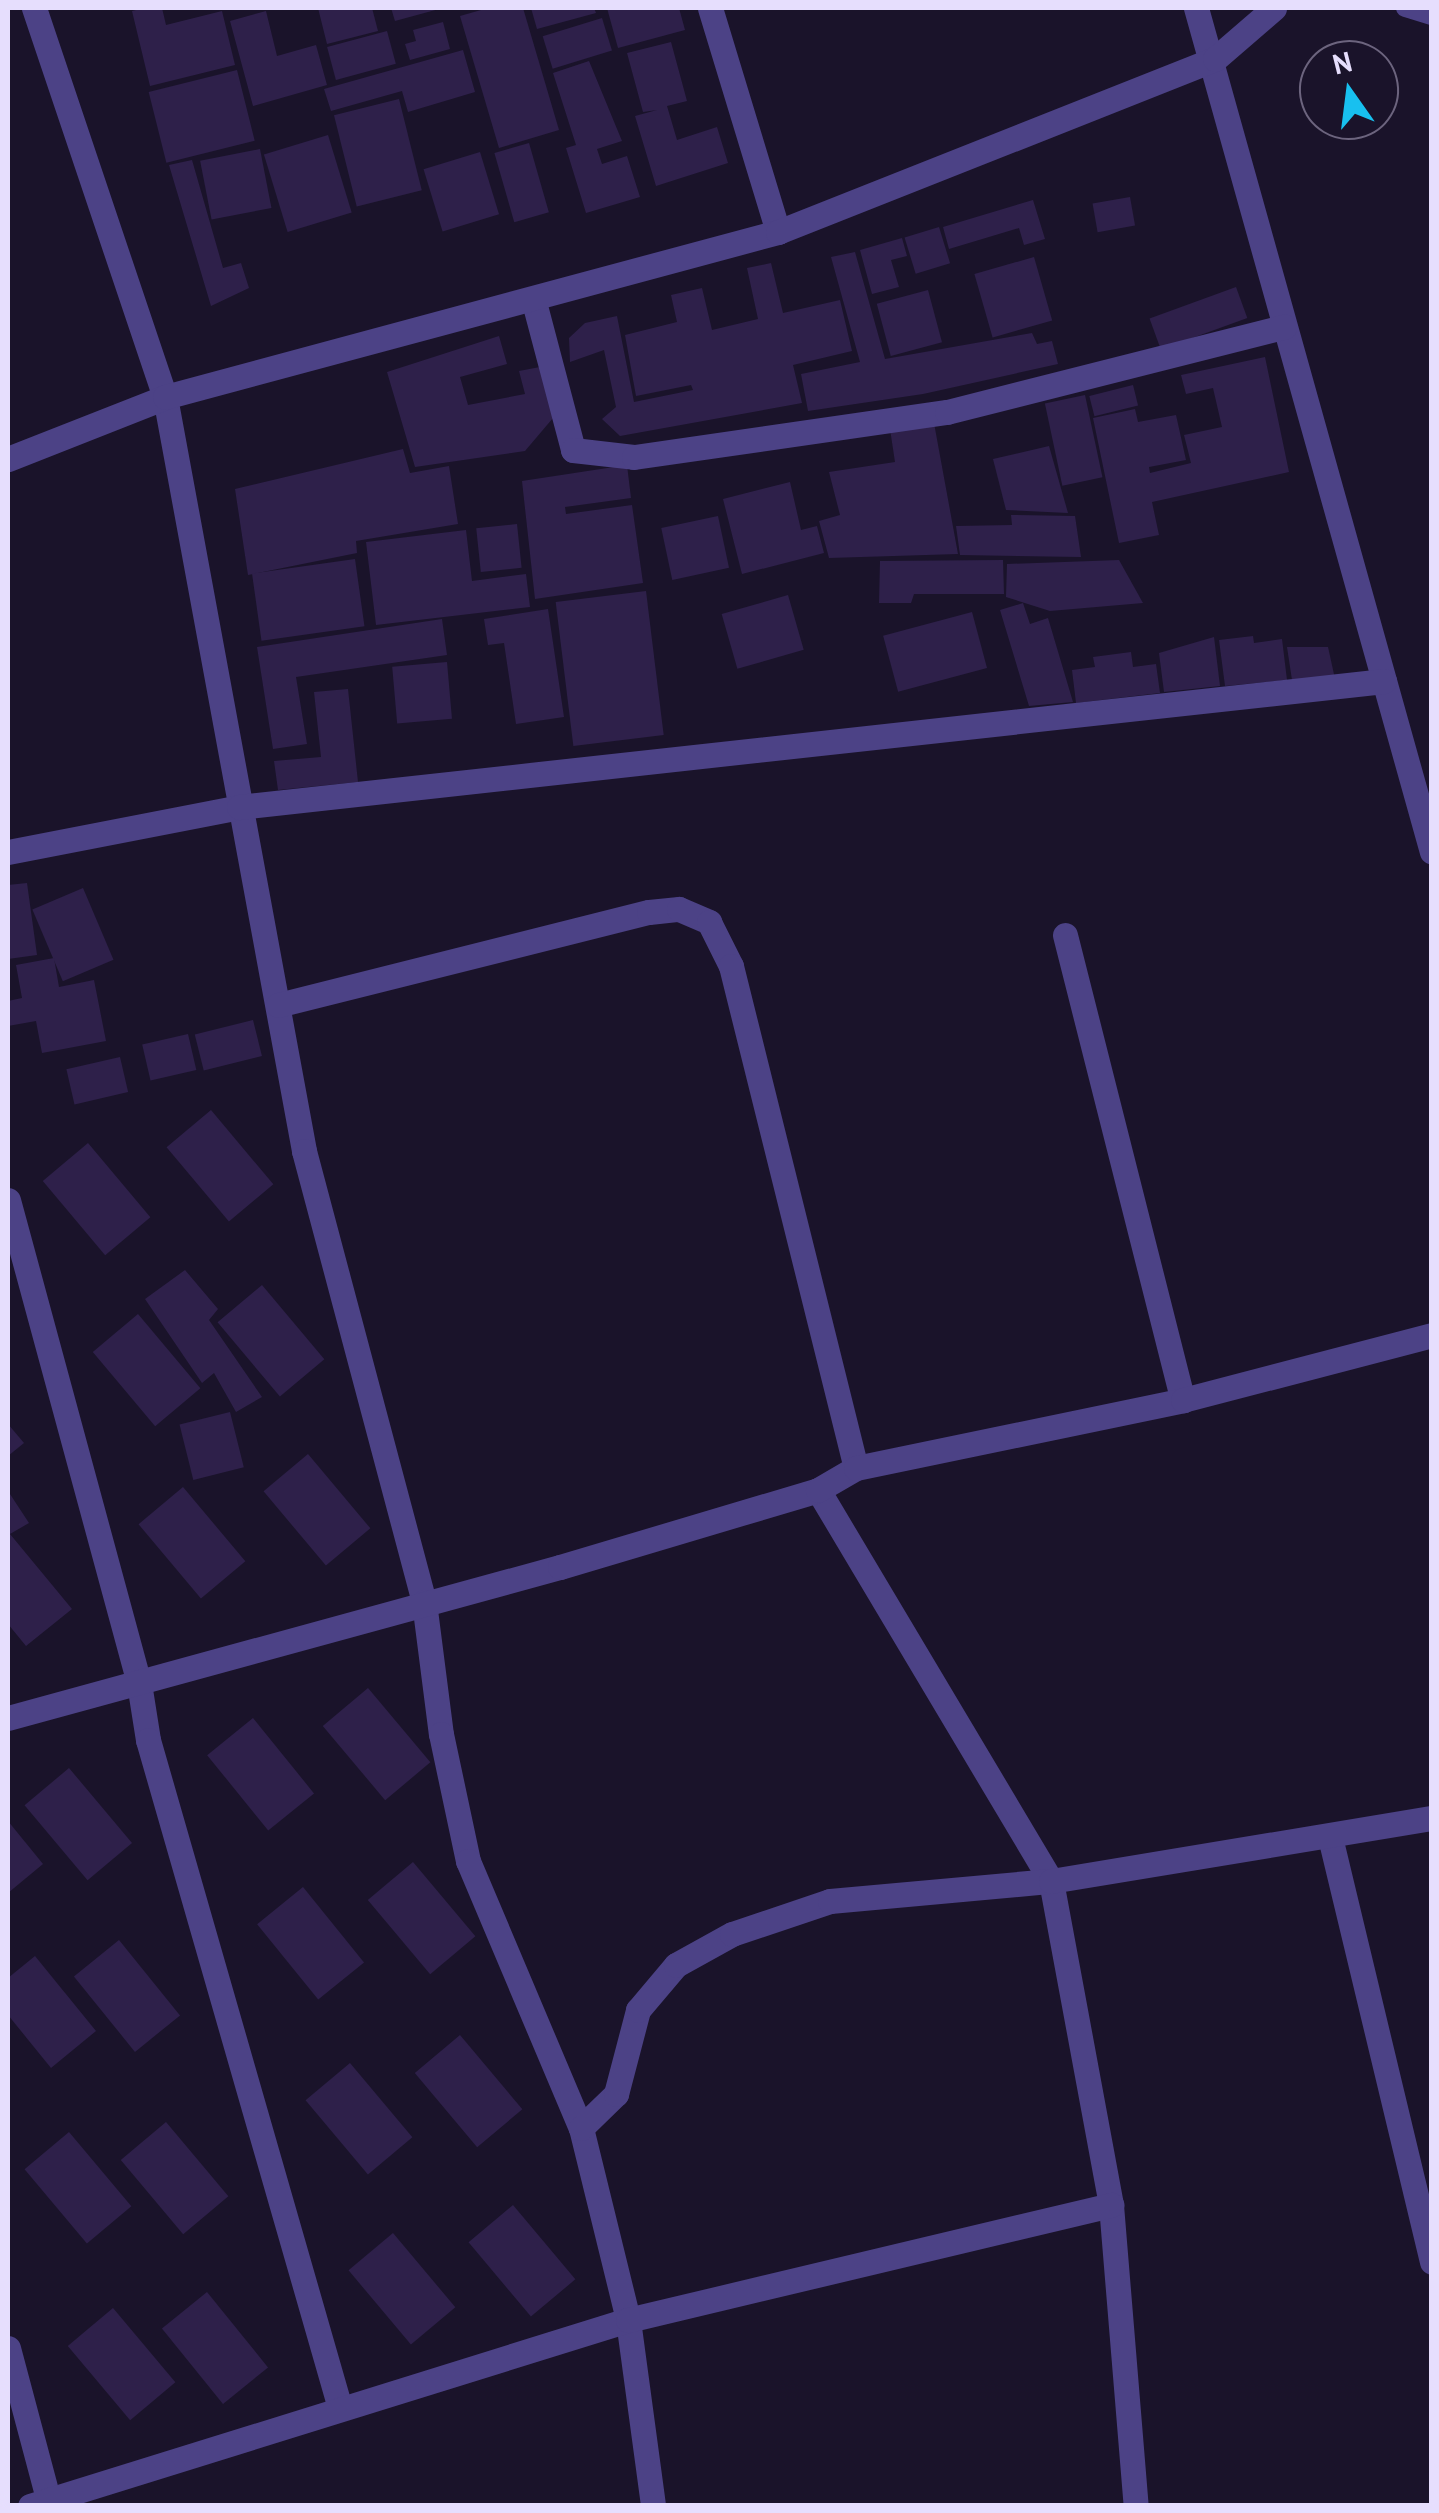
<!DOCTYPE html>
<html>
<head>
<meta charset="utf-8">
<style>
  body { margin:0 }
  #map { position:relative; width:1439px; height:2513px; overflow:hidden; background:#1a132a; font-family:"PT Sans",sans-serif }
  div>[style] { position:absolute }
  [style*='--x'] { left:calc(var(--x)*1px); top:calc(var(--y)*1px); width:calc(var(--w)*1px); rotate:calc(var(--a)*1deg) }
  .building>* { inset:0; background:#2e204a; transform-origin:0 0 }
  .service>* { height:18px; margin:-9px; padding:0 9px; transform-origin:9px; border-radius:9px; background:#4c4286 }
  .minor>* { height:25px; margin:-12.5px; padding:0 12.5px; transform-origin:12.5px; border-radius:12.5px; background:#4c4286 }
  span { translate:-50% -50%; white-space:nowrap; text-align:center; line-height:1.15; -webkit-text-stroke:9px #1a132a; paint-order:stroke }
  .frame { position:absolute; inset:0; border:10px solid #e6defd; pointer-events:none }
  .north { position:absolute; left:1299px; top:40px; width:100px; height:100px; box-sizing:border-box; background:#1a132a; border:2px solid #6c647e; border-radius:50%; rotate:346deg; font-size:28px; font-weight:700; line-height:40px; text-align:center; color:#e6defd }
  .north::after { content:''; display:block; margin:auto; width:35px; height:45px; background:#18c0ef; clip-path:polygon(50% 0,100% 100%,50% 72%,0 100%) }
</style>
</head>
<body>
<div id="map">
  <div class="building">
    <i style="clip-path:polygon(144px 8px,162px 8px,166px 25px,222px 11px,235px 65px,150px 86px,132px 11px)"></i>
    <i style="clip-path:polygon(318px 8px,372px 8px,378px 31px,327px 44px)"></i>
    <i style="clip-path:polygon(391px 8px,439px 8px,439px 9px,395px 21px)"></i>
    <i style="clip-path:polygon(488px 8px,523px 8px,559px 130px,499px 148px,460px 16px)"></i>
    <i style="clip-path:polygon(531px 8px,594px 8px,596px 13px,537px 29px)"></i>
    <i style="clip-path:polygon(607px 8px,679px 8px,685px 30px,618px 48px)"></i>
    <i style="clip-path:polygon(266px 11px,277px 56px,316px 45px,327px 85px,253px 106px,230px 21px)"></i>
    <i style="left:602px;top:18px;width:34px;height:62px;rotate:73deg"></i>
    <i style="clip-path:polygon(443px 22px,450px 49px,410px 60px,405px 44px,416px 41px,413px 30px)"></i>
    <i style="left:387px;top:31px;width:34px;height:62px;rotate:75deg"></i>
    <i style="clip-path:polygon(671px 42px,687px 101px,667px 106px,677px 140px,717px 127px,728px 163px,656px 186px,635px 116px,657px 110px,643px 112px,627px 53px)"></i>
    <i style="clip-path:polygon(463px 50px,475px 92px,408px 112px,402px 91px,331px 111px,324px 89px)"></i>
    <i style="clip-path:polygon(589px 61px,622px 141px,597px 149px,602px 164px,627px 156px,640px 197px,586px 213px,566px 148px,576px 145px,553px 73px)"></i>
    <i style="left:237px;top:70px;width:73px;height:91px;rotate:76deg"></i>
    <i style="left:399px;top:99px;width:94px;height:67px;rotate:76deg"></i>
    <i style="left:328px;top:135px;width:81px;height:67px;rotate:73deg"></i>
    <i style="left:529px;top:143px;width:72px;height:36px;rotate:74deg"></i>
    <i style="left:260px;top:149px;width:60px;height:61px;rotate:79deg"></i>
    <i style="left:480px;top:152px;width:65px;height:59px;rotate:73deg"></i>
    <i style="clip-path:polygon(192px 160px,223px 268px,241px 263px,249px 288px,211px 306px,169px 165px)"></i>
    <i style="left:1130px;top:197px;width:29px;height:38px;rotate:80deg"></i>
    <i style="clip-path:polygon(1033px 200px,1045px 239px,1024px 245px,1019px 228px,949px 249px,943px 227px)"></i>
    <i style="left:939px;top:227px;width:38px;height:36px;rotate:73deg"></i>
    <i style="clip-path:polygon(902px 238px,907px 256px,891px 260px,899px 287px,872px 294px,860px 250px)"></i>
    <i style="clip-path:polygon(855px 252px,885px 359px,1032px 333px,1037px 344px,1052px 341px,1058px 364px,923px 394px,808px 411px,801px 374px,860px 362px,831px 257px)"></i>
    <i style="left:1034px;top:257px;width:66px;height:62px;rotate:74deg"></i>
    <i style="clip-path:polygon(771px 263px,783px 313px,840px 300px,852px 351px,793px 365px,802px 403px,620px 436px,602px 419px,616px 407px,604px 350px,570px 362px,569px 338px,585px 323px,617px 316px,634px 402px,693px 390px,691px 385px,636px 396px,625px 335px,677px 322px,671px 295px,702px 288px,712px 330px,758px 319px,747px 268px)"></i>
    <i style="left:1236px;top:287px;width:33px;height:92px;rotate:70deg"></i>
    <i style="left:928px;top:290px;width:54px;height:53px;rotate:75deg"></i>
    <i style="clip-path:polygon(499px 336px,507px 364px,460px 377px,468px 405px,525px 394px,519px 371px,540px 367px,553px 418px,525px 451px,415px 467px,387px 372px)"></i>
    <i style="clip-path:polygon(1265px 357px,1289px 472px,1152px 502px,1159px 535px,1119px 543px,1093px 418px,1135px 409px,1138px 422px,1176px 415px,1186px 460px,1149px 467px,1150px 473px,1191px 463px,1184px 435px,1222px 427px,1213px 388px,1186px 394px,1181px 375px)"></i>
    <i style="left:1133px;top:385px;width:21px;height:45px;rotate:76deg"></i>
    <i style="left:1085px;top:395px;width:84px;height:41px;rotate:78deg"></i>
    <i style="clip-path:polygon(934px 423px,958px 554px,829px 558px,819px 521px,840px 515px,829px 472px,895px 462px,890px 429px)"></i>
    <i style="clip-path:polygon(1049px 446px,1068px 513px,1006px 510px,993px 459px)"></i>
    <i style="clip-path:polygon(403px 449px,410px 473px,449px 466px,458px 524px,356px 541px,357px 553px,248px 575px,235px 489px)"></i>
    <i style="clip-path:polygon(627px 465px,631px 498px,565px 507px,566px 514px,632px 505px,643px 583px,535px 599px,522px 481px)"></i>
    <i style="clip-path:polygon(790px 482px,801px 530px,817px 526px,824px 553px,742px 574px,723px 499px)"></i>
    <i style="clip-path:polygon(1011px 515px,1075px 516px,1081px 557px,960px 555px,956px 526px,1012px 525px)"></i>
    <i style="left:718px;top:516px;width:53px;height:58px;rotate:78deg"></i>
    <i style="left:517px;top:524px;width:44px;height:41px;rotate:84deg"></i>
    <i style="clip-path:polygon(466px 530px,472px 581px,526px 574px,530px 607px,376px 625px,366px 542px)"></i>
    <i style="left:355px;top:559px;width:68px;height:104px;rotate:82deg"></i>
    <i style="clip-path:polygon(1003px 560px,1004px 594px,914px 594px,911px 603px,879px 603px,880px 561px)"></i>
    <i style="clip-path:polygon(1119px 560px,1143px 603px,1050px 611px,1006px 597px,1007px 564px)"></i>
    <i style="left:646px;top:591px;width:145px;height:91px;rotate:83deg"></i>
    <i style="left:788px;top:595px;width:57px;height:69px;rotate:74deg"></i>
    <i style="clip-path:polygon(1023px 603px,1030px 624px,1048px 618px,1073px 702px,1029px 706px,1000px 610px)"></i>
    <i style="clip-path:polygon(548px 609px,564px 717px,516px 724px,504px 643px,488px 645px,484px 619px)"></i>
    <i style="left:972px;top:612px;width:58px;height:92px;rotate:75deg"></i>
    <i style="clip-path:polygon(442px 619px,447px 655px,296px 677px,307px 744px,273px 749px,257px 647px)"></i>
    <i style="clip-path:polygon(1253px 636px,1254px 643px,1282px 639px,1287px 680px,1225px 686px,1219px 640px)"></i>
    <i style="clip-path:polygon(1214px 637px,1220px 686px,1164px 692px,1159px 653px)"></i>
    <i style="clip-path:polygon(1287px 647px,1328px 647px,1335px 679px,1292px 680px)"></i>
    <i style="clip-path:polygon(1131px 652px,1133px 667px,1156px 664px,1160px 693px,1076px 703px,1072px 670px,1095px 667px,1093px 657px)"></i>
    <i style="left:447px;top:662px;width:57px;height:55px;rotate:85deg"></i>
    <i style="clip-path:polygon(348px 689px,358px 782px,278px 790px,274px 761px,321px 757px,314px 692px)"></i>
    <i style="clip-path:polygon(27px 883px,37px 955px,8px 959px,8px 885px)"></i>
    <i style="left:83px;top:888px;width:78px;height:55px;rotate:67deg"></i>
    <i style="clip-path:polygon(54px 958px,59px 987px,94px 980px,106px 1041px,42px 1053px,36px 1021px,8px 1026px,8px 1001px,22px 998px,16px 965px)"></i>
    <i style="left:253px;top:1020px;width:37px;height:60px;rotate:76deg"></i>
    <i style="left:188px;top:1034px;width:37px;height:47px;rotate:77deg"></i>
    <i style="left:120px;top:1057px;width:36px;height:55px;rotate:77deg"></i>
    <i style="left:211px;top:1110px;width:97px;height:58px;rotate:50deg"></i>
    <i style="left:88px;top:1143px;width:97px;height:59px;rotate:50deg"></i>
    <i style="clip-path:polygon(185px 1270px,218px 1309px,209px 1320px,262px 1397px,236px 1412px,214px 1373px,202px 1383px,145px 1299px)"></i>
    <i style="left:262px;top:1285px;width:97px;height:58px;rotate:50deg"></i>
    <i style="left:138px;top:1314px;width:97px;height:59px;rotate:50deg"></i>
    <i style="left:230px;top:1412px;width:57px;height:52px;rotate:76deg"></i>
    <i style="clip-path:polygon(8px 1424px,24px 1443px,8px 1456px)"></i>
    <i style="left:308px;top:1454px;width:97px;height:58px;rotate:50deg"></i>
    <i style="left:183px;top:1487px;width:97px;height:58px;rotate:50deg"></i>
    <i style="clip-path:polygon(8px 1491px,29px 1523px,10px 1534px,72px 1609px,26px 1646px,8px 1624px)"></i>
    <i style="left:368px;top:1688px;width:97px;height:59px;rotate:50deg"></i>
    <i style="left:253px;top:1718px;width:97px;height:59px;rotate:51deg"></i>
    <i style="left:69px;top:1768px;width:98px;height:58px;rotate:50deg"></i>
    <i style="clip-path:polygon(8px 1821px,43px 1864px,8px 1893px)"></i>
    <i style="left:413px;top:1862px;width:97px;height:59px;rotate:50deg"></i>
    <i style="left:303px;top:1887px;width:97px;height:59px;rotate:51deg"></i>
    <i style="left:119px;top:1940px;width:97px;height:58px;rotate:51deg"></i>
    <i style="clip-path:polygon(35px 1956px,96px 2031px,51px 2068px,8px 2015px,8px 1978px)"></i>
    <i style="left:460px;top:2035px;width:97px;height:59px;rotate:50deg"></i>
    <i style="left:350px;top:2063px;width:97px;height:58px;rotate:50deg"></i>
    <i style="left:166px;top:2122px;width:97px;height:59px;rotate:50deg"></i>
    <i style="left:69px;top:2132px;width:97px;height:58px;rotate:50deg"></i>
    <i style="left:513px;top:2205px;width:97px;height:58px;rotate:50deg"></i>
    <i style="left:393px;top:2233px;width:97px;height:58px;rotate:50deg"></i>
    <i style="left:207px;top:2292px;width:97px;height:58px;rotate:51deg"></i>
    <i style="left:113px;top:2308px;width:97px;height:59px;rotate:50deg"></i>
  </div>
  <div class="service">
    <i style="--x:1405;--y:8;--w:28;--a:17"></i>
  </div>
  <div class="minor">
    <i style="--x:34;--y:8;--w:410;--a:71.4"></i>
    <i style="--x:165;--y:397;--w:767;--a:79.55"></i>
    <i style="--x:304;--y:1151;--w:467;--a:75.1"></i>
    <i style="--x:424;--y:1602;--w:133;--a:82.7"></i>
    <i style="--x:441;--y:1734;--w:130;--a:78"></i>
    <i style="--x:468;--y:1861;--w:290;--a:67.1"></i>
    <i style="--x:581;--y:2128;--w:198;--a:76.2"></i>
    <i style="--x:628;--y:2320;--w:188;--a:82.3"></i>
    <i style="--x:710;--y:8;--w:234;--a:73.1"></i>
    <i style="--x:1196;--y:8;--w:876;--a:74.38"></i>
    <i style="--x:534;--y:302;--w:153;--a:75.2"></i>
    <i style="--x:573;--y:450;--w:61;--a:6.5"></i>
    <i style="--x:634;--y:457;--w:316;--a:-8.2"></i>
    <i style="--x:947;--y:412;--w:348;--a:-14.2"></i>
    <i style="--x:8;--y:459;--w:169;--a:-21.5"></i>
    <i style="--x:165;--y:397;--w:635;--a:-15.07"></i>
    <i style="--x:778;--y:232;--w:470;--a:-21.6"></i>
    <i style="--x:1215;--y:59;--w:78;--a:-40.8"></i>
    <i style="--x:8;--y:852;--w:235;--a:-11"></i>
    <i style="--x:239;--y:807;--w:1152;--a:-6.28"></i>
    <i style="--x:1065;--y:935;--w:480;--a:75.8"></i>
    <i style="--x:278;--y:1005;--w:382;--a:-14.1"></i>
    <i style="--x:649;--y:912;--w:30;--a:-6"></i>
    <i style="--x:679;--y:909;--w:33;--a:23"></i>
    <i style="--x:709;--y:922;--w:49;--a:63.4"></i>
    <i style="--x:731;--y:966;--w:517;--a:76.02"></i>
    <i style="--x:8;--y:1200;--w:500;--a:74.83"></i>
    <i style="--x:139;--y:1683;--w:58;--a:81"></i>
    <i style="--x:148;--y:1740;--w:695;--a:73.96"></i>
    <i style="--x:818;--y:1490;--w:455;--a:59.2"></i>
    <i style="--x:1051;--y:1881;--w:330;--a:79.5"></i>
    <i style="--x:1111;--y:2205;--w:302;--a:85.3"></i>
    <i style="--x:8;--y:1718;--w:572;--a:-15.3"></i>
    <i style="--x:560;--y:1567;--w:269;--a:-16.6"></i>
    <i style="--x:818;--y:1490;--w:44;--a:-30.1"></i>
    <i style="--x:856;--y:1468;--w:334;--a:-11.7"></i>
    <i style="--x:1183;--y:1400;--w:257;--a:-14.6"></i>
    <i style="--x:1330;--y:1837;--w:437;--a:76.5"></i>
    <i style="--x:581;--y:2128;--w:49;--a:-44.2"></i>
    <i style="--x:616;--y:2094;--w:87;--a:-75.3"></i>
    <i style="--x:638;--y:2010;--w:59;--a:-49.8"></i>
    <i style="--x:676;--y:1965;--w:64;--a:-29"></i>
    <i style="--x:732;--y:1934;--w:103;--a:-18.6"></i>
    <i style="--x:830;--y:1901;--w:222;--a:-5.2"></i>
    <i style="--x:1051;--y:1881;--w:386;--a:-9.4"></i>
    <i style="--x:8;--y:2348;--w:163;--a:75.1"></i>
    <i style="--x:30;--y:2506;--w:626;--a:-17.28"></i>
    <i style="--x:628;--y:2320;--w:497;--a:-13.4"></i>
  </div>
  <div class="frame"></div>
  <div class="north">N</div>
</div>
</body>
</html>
